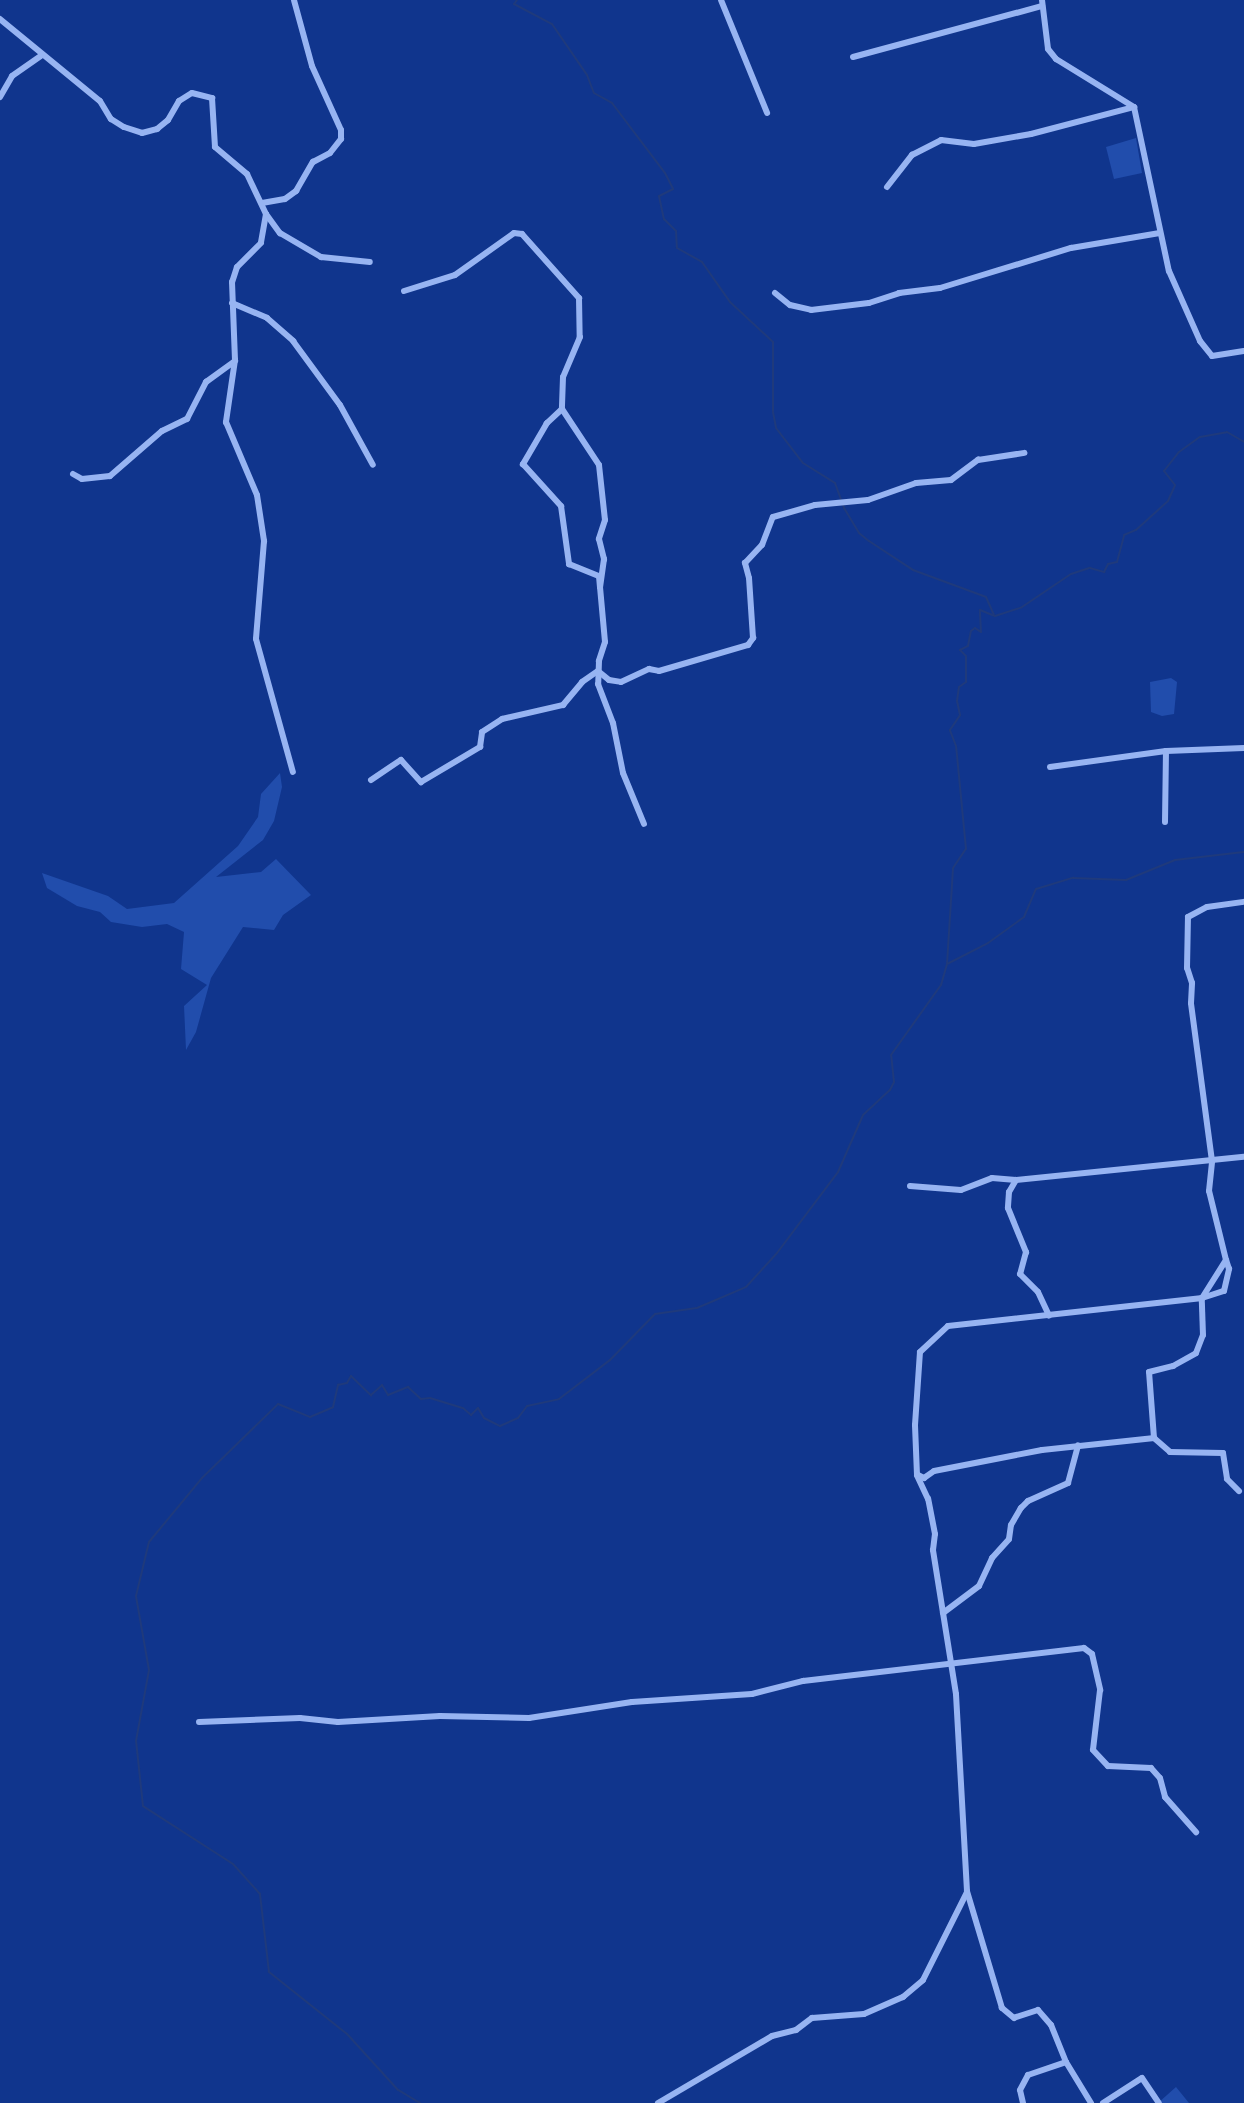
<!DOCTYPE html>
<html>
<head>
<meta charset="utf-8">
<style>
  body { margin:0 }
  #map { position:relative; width:1244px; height:2103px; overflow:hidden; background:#10358d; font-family:"Source Sans 3",sans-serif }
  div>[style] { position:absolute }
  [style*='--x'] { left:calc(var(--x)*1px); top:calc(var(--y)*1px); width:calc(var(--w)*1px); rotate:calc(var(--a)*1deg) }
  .green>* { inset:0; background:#214dac }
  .stream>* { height:2px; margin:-1px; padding:0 1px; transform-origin:1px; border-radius:1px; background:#1f3a7c }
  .minor>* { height:6px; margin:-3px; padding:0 3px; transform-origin:3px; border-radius:3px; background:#97b4f2 }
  span { translate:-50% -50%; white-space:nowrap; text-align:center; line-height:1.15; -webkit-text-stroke:6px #10358d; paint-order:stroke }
</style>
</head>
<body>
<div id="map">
  <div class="green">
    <i style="clip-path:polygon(1136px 138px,1142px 173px,1114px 179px,1106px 147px)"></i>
    <i style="clip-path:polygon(1171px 678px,1177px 682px,1174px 714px,1162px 716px,1151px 712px,1150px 682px)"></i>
    <i style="clip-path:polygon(280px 773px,282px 787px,274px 821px,263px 840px,216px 877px,261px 872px,276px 859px,311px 895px,283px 915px,274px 930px,243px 927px,211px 978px,196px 1032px,186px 1050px,184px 1006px,207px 985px,181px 969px,184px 932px,167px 924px,142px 927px,111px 922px,100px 912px,77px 906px,47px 888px,42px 873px,108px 896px,127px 909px,174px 903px,238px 846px,258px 817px,261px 794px)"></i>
    <i style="clip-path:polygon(1176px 2087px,1189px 2103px,1158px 2103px)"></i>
  </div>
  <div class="stream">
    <i style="--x:517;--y:0;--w:5;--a:127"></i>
    <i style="--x:514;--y:4;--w:43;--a:27.8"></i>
    <i style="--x:552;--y:24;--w:62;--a:55.5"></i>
    <i style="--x:587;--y:75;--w:19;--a:69"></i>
    <i style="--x:594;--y:93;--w:21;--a:29"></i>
    <i style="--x:612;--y:103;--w:88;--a:52.9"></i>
    <i style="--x:665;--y:173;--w:18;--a:63"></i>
    <i style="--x:673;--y:189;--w:16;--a:153"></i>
    <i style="--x:659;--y:196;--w:24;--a:78"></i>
    <i style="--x:664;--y:219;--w:17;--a:45"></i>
    <i style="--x:676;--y:231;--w:17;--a:87"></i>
    <i style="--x:677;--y:248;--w:29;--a:29"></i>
    <i style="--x:702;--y:262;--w:49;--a:55"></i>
    <i style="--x:730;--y:302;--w:59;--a:42.9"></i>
    <i style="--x:773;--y:342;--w:70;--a:90"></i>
    <i style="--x:773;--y:412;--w:16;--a:79"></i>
    <i style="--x:776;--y:428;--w:44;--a:52.4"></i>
    <i style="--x:803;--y:463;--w:38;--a:32"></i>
    <i style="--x:835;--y:483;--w:27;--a:70"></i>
    <i style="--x:844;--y:508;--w:29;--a:59"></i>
    <i style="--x:859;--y:533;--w:13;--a:39"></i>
    <i style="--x:869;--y:541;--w:53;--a:33.4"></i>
    <i style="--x:913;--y:570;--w:78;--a:20.3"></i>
    <i style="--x:986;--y:597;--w:20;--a:66"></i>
    <i style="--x:947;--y:964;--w:46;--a:-27.1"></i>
    <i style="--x:988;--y:943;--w:44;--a:-35.8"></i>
    <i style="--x:1024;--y:917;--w:30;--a:-67"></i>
    <i style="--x:1036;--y:889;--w:39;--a:-17"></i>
    <i style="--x:1073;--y:878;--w:53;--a:2.2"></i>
    <i style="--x:1126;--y:880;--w:53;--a:-22.2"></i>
    <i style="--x:1175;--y:860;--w:69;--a:-6.6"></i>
    <i style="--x:420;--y:2103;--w:26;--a:-149"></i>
    <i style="--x:398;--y:2090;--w:76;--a:-132.3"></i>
    <i style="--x:347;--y:2034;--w:100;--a:-141.5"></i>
    <i style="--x:269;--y:1972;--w:79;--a:-96.6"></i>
    <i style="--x:260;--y:1894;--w:40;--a:-132"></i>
    <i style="--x:233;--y:1864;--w:107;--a:-147.2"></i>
    <i style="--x:143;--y:1806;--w:65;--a:-96.1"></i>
    <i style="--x:136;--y:1741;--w:72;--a:-79.6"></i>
    <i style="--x:149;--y:1670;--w:75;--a:-100"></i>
    <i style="--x:136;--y:1596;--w:56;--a:-76.5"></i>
    <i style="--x:149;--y:1542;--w:83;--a:-50.4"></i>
    <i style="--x:202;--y:1478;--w:106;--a:-44.2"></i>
    <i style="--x:278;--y:1404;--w:35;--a:22"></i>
    <i style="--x:310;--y:1417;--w:25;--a:-23"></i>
    <i style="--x:333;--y:1407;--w:23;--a:-77"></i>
    <i style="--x:338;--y:1385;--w:9;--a:-13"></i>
    <i style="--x:347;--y:1383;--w:8;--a:-60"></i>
    <i style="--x:351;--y:1376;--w:28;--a:44"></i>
    <i style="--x:371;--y:1395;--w:15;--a:-42"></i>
    <i style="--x:382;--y:1385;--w:12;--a:59"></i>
    <i style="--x:388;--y:1395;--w:22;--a:-22"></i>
    <i style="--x:408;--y:1387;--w:18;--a:43"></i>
    <i style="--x:421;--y:1399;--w:9;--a:-6"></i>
    <i style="--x:430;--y:1398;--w:34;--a:17"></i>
    <i style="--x:463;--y:1408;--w:11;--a:41"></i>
    <i style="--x:471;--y:1415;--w:10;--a:-45"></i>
    <i style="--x:478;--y:1408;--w:12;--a:59"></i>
    <i style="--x:484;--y:1418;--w:18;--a:27"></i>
    <i style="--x:500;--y:1426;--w:20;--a:-24"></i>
    <i style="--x:518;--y:1418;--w:15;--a:-53"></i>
    <i style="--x:527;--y:1406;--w:33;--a:-12"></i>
    <i style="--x:559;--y:1399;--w:64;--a:-37.4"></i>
    <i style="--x:610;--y:1360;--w:64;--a:-45.6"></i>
    <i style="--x:655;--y:1314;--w:42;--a:-8.1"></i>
    <i style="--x:697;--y:1308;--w:53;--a:-23.2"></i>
    <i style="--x:746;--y:1287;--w:46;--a:-47.6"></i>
    <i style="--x:777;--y:1253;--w:101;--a:-53"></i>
    <i style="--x:838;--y:1172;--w:62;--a:-66.3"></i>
    <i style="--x:863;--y:1115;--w:37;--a:-43"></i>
    <i style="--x:890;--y:1090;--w:9;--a:-63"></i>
    <i style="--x:894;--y:1082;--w:27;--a:-96"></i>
    <i style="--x:891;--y:1055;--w:86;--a:-54.5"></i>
    <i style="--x:941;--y:985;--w:22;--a:-74"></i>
    <i style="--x:947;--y:964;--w:96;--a:-86.4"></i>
    <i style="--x:953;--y:868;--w:23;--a:-56"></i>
    <i style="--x:966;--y:849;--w:103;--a:-95.5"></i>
    <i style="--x:956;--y:746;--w:17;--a:-111"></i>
    <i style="--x:950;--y:730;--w:18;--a:-56"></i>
    <i style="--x:960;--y:715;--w:14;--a:-102"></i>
    <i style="--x:957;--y:701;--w:14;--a:-82"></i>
    <i style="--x:959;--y:687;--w:9;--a:-36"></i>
    <i style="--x:966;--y:682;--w:26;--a:-90"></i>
    <i style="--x:966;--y:656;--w:8;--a:-135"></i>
    <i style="--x:960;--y:650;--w:9;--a:-27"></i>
    <i style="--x:968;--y:646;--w:15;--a:-79"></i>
    <i style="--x:971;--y:631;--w:5;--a:-37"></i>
    <i style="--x:975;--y:628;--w:7;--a:34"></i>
    <i style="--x:981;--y:632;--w:22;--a:-93"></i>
    <i style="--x:980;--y:610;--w:16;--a:22"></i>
    <i style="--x:995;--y:616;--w:28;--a:-18"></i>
    <i style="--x:1022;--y:607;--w:59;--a:-34"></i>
    <i style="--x:1071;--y:574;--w:20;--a:-18"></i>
    <i style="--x:1090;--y:568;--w:15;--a:16"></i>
    <i style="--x:1104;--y:572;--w:9;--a:-63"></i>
    <i style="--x:1108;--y:564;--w:9;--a:-13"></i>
    <i style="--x:1117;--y:562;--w:28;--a:-75"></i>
    <i style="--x:1124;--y:535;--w:13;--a:-23"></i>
    <i style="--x:1136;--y:530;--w:43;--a:-42.2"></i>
    <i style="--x:1168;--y:501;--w:17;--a:-66"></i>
    <i style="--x:1175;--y:485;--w:18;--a:-128"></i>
    <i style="--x:1164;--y:471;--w:24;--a:-52"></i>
    <i style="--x:1179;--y:452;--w:26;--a:-36"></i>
    <i style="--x:1200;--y:437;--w:27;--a:-10"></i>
    <i style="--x:1227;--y:432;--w:20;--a:30"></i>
  </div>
  <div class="minor">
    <i style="--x:721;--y:0;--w:122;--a:67.8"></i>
    <i style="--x:1042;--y:0;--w:49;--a:83"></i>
    <i style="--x:1048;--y:49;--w:13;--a:51"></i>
    <i style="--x:1056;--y:59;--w:92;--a:31.6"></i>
    <i style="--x:1134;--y:107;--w:168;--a:78"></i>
    <i style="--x:1169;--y:271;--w:77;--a:66.1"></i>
    <i style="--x:1200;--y:341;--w:19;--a:51"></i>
    <i style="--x:1212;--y:356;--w:32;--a:-9"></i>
    <i style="--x:0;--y:19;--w:129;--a:39.4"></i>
    <i style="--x:100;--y:101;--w:21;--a:59"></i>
    <i style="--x:111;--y:119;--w:15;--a:32"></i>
    <i style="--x:124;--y:127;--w:19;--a:18"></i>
    <i style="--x:142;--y:133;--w:16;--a:-15"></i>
    <i style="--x:157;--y:129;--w:14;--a:-39"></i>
    <i style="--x:168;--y:120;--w:22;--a:-60"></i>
    <i style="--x:179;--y:101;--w:15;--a:-32"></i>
    <i style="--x:192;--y:93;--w:21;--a:14"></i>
    <i style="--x:212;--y:98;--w:49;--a:86.5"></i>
    <i style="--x:215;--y:147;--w:42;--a:40.2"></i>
    <i style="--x:247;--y:174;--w:44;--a:64.6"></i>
    <i style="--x:266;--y:214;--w:24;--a:54"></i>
    <i style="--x:280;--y:233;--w:48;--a:30.3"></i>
    <i style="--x:321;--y:257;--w:49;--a:5.8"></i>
    <i style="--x:853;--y:57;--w:196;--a:-15.1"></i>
    <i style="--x:0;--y:97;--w:24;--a:-60"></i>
    <i style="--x:12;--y:76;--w:35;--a:-35"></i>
    <i style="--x:887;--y:187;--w:41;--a:-52"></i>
    <i style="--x:912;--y:155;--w:33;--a:-27"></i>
    <i style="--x:941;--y:140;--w:33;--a:7"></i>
    <i style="--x:974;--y:144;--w:58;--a:-10"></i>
    <i style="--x:1031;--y:134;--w:106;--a:-14.7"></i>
    <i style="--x:262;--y:203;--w:23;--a:-10"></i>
    <i style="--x:285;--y:199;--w:14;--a:-36"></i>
    <i style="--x:296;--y:191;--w:34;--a:-60"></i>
    <i style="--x:313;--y:162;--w:19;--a:-28"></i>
    <i style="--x:330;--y:153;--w:18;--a:-52"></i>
    <i style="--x:341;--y:139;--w:9;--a:-90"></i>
    <i style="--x:341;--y:130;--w:70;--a:-114.4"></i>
    <i style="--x:312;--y:66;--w:68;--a:-105.3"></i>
    <i style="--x:266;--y:214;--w:29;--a:100"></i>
    <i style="--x:261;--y:243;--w:34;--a:135"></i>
    <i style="--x:237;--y:267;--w:16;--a:108"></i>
    <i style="--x:232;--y:282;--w:78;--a:87.8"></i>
    <i style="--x:235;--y:360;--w:63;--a:98.3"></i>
    <i style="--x:226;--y:422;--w:79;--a:67"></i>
    <i style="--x:257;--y:495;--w:47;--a:81.3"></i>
    <i style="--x:264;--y:541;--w:98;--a:94.7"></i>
    <i style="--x:256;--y:639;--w:138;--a:74.5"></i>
    <i style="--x:404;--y:291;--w:53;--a:-17.4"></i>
    <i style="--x:455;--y:275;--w:72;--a:-35.4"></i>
    <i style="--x:514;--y:233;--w:8;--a:7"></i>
    <i style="--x:522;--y:234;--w:86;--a:48.3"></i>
    <i style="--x:579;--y:298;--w:39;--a:89"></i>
    <i style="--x:580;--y:337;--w:43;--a:113"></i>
    <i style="--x:563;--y:377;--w:32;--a:92"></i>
    <i style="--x:562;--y:409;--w:21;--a:137"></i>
    <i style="--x:547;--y:423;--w:48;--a:120.3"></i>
    <i style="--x:523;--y:464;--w:57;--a:47.9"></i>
    <i style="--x:561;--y:506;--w:59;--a:82.1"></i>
    <i style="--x:569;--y:564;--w:32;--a:22"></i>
    <i style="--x:599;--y:576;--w:11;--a:85"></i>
    <i style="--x:775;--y:293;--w:19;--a:39"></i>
    <i style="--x:790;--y:305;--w:22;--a:13"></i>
    <i style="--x:811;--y:310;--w:58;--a:-6.9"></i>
    <i style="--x:869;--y:303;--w:32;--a:-18"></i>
    <i style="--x:899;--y:293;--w:41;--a:-7"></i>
    <i style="--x:940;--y:288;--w:137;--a:-17"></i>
    <i style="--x:1071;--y:248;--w:90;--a:-9.6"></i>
    <i style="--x:232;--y:303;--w:38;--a:23"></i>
    <i style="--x:267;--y:318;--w:35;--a:41"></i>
    <i style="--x:293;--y:341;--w:79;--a:53.7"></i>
    <i style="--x:340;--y:405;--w:68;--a:61.2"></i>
    <i style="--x:562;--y:409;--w:67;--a:56.5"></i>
    <i style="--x:599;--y:465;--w:55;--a:83.8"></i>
    <i style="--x:605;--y:520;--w:20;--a:108"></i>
    <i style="--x:599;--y:539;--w:21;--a:76"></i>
    <i style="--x:604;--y:559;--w:28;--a:98"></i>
    <i style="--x:600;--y:587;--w:55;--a:84.8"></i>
    <i style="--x:605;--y:642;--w:20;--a:108"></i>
    <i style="--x:599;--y:661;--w:23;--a:92"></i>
    <i style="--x:598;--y:684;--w:42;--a:69"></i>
    <i style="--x:613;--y:723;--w:51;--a:78.7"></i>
    <i style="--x:623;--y:773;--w:55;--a:67.6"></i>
    <i style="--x:73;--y:474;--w:10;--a:29"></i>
    <i style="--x:82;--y:479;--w:28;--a:-6"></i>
    <i style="--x:110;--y:476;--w:69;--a:-40.9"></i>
    <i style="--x:162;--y:431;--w:28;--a:-26"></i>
    <i style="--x:187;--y:419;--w:42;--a:-62.8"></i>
    <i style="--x:206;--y:382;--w:36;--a:-36"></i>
    <i style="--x:1050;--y:767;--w:117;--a:-7.9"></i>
    <i style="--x:371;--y:780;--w:36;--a:-34"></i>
    <i style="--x:401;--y:760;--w:30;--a:48"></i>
    <i style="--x:421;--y:782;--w:69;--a:-30.7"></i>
    <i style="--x:480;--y:747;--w:15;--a:-82"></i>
    <i style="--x:482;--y:732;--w:24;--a:-33"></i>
    <i style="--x:502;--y:719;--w:63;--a:-12.9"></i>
    <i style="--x:563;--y:705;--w:30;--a:-50"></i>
    <i style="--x:582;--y:682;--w:19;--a:-35"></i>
    <i style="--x:598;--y:671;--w:14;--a:39"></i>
    <i style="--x:609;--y:680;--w:12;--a:9"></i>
    <i style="--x:621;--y:682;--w:31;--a:-25"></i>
    <i style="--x:649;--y:669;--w:10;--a:11"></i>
    <i style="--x:659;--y:671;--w:93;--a:-16.3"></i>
    <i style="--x:748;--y:645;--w:9;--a:-54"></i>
    <i style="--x:753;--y:638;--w:60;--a:-93.8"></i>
    <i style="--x:749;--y:578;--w:16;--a:-105"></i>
    <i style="--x:745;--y:563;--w:25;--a:-47"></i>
    <i style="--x:762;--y:545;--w:30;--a:-69"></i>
    <i style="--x:773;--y:517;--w:44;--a:-15.9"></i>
    <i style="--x:815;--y:505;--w:53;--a:-5.4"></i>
    <i style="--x:868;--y:500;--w:51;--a:-19.5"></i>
    <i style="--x:916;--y:483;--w:35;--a:-5"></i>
    <i style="--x:951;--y:480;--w:34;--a:-37"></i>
    <i style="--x:978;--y:460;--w:47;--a:-8.7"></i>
    <i style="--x:1165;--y:822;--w:71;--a:-89.2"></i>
    <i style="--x:1166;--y:751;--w:78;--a:-2.2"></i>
    <i style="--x:1016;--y:1180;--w:14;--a:120"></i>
    <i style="--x:1009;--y:1192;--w:16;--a:94"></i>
    <i style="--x:1008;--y:1208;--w:48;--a:67.8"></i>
    <i style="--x:1026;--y:1252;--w:23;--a:105"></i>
    <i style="--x:1020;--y:1274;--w:25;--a:45"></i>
    <i style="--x:1038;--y:1292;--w:26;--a:65"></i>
    <i style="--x:910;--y:1186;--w:51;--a:4.5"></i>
    <i style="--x:961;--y:1190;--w:33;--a:-21"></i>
    <i style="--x:992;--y:1178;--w:24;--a:5"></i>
    <i style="--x:1016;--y:1180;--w:229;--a:-5.8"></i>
    <i style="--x:1154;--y:1438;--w:66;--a:-94.3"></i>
    <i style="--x:1149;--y:1372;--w:25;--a:-14"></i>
    <i style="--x:1173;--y:1366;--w:26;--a:-29"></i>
    <i style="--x:1196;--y:1353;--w:19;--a:-69"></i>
    <i style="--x:1203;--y:1335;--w:37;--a:-92"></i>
    <i style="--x:1202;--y:1298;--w:23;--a:-18"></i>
    <i style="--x:1224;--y:1291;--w:23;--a:-77"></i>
    <i style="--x:1229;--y:1269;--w:9;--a:-108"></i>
    <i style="--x:918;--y:1475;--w:7;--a:27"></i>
    <i style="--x:924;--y:1478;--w:12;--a:-35"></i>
    <i style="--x:934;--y:1471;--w:110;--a:-11"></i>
    <i style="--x:1042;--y:1450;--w:113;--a:-6.1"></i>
    <i style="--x:1154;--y:1438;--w:21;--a:41"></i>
    <i style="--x:1170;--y:1452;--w:53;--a:1.1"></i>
    <i style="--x:1223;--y:1453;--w:26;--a:81"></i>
    <i style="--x:1227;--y:1479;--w:17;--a:45"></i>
    <i style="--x:943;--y:1613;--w:45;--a:-36.9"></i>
    <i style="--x:979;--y:1586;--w:31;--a:-65"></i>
    <i style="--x:992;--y:1558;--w:25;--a:-48"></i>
    <i style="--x:1009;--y:1539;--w:14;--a:-82"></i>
    <i style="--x:1011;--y:1525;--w:20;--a:-60"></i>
    <i style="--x:1021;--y:1508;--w:10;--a:-45"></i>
    <i style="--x:1028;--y:1501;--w:44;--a:-24.2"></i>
    <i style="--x:1068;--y:1483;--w:39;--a:-75"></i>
    <i style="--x:199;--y:1722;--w:101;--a:-2.3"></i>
    <i style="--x:300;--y:1718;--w:38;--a:6"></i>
    <i style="--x:338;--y:1722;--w:102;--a:-3.4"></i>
    <i style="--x:440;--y:1716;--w:89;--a:1.3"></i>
    <i style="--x:529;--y:1718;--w:104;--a:-8.8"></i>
    <i style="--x:632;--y:1702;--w:120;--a:-3.8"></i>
    <i style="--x:752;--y:1694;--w:53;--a:-14.3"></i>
    <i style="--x:803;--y:1681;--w:283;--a:-6.7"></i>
    <i style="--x:1084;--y:1648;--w:10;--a:37"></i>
    <i style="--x:1092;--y:1654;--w:37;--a:77"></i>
    <i style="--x:1100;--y:1690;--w:60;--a:96.7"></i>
    <i style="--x:1093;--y:1750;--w:22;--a:47"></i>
    <i style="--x:1108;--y:1766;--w:43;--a:2.7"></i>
    <i style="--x:1151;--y:1768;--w:13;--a:48"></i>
    <i style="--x:1160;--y:1778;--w:20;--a:75"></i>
    <i style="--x:1165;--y:1797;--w:47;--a:48.5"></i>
    <i style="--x:1066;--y:2062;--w:48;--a:58.6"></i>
    <i style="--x:658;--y:2103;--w:132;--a:-30.4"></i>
    <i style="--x:772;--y:2036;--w:25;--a:-14"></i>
    <i style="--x:796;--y:2030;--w:20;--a:-37"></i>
    <i style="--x:812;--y:2018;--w:52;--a:-4.4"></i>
    <i style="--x:864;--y:2014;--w:43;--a:-23.6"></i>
    <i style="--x:903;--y:1997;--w:26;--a:-40"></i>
    <i style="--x:923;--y:1980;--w:98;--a:-63.4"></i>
    <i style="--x:1023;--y:2103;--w:13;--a:-103"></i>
    <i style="--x:1020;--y:2090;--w:17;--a:-62"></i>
    <i style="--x:1028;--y:2075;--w:40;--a:-18.9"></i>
    <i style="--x:1066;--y:2062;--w:40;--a:-112"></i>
    <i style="--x:1051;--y:2025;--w:20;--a:-131"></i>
    <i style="--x:1038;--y:2010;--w:25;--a:162"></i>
    <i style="--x:1014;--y:2018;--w:16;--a:-140"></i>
    <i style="--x:1002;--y:2008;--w:122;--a:-106.7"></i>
    <i style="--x:967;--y:1891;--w:197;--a:-93.2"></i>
    <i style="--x:956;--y:1694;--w:146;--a:-99.1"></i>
    <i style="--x:933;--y:1550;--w:16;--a:-83"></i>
    <i style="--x:935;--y:1534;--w:36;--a:-101"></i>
    <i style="--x:928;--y:1499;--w:26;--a:-115"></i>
    <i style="--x:917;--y:1475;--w:50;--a:-92.3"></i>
    <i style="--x:915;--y:1425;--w:73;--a:-86.1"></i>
    <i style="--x:920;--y:1352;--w:38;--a:-43"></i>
    <i style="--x:948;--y:1326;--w:256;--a:-6.3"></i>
    <i style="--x:1202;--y:1298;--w:45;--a:-57.7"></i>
    <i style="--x:1226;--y:1260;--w:71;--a:-103.8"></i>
    <i style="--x:1209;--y:1191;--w:30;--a:-84"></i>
    <i style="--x:1212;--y:1161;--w:159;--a:-97.6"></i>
    <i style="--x:1191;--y:1003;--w:20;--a:-87"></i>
    <i style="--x:1192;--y:983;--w:16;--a:-108"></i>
    <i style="--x:1187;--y:968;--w:51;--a:-88.9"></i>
    <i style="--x:1188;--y:917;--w:21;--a:-28"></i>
    <i style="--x:1207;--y:907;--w:37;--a:-8"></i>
    <i style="--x:1103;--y:2103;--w:46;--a:-32.7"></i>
    <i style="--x:1142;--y:2078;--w:30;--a:56"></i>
  </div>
</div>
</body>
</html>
